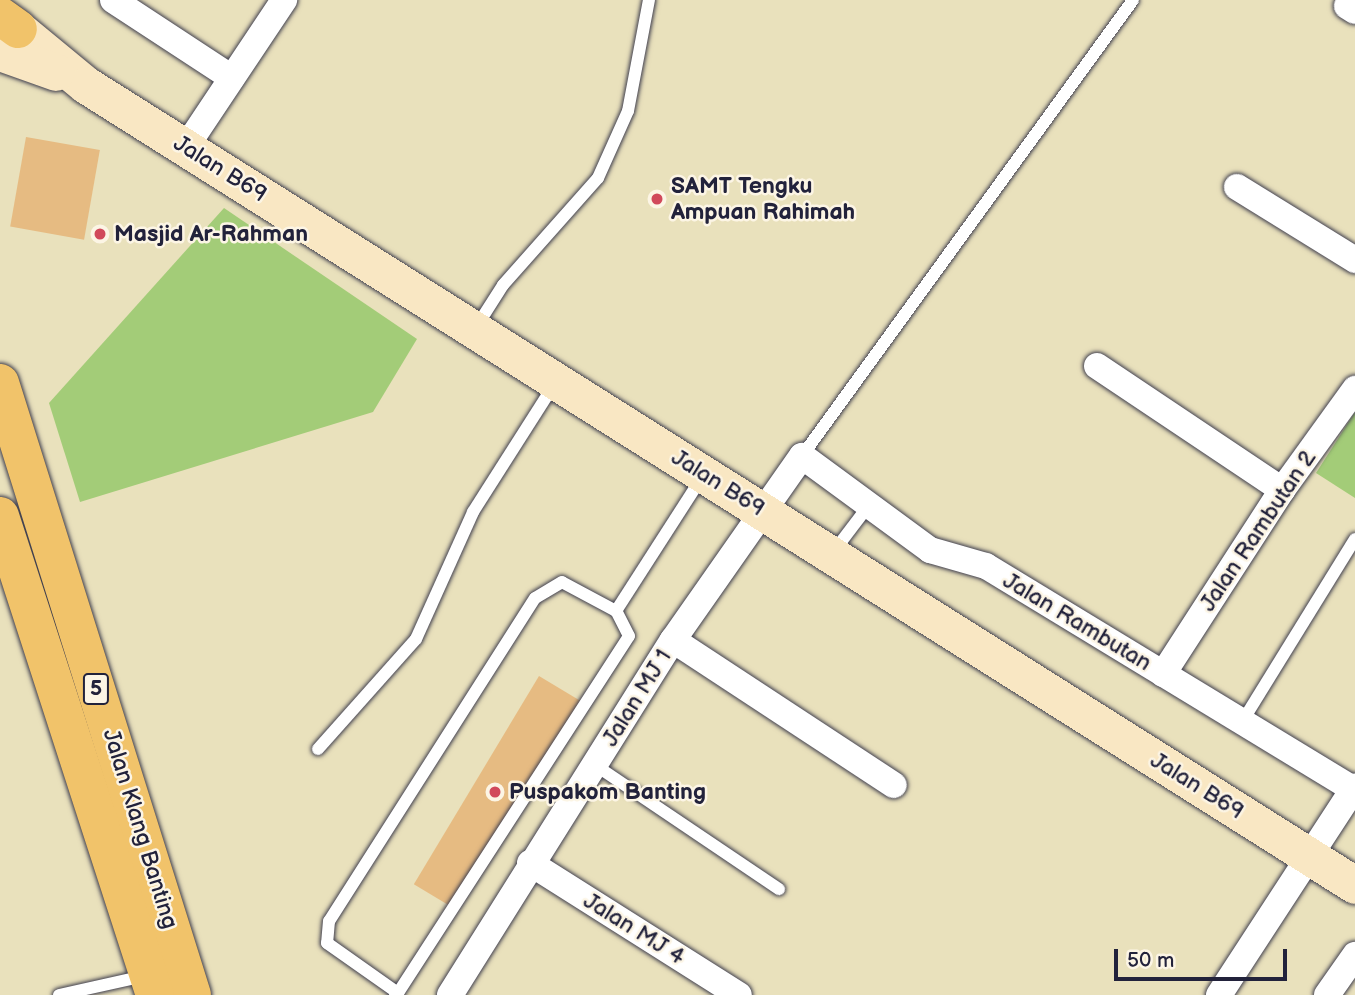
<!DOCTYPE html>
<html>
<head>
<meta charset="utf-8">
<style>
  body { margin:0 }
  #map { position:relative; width:1355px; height:995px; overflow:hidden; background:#e9e1bc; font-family:"Balsamiq Sans",sans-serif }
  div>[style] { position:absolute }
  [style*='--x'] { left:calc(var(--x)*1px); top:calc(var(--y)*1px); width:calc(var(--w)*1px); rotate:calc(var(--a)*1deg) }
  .green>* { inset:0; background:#a3cc78 }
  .building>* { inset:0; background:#e6bb82; transform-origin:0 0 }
  .roads { filter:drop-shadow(0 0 2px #403f4e) drop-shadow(0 0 2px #403f4e) }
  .service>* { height:12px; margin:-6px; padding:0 6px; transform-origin:6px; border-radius:6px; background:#fff }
  .minor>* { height:26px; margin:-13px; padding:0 13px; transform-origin:13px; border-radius:13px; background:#fff }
  .secondary>* { height:37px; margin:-18.5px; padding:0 18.5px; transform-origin:18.5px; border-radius:18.5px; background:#f9e7c3 }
  .trunk>* { height:38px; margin:-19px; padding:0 19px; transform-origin:19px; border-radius:19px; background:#f1c36a }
  .dots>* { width:19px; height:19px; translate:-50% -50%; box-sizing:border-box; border:4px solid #fcf5e5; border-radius:50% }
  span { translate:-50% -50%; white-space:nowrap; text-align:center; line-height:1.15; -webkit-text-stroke:5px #fcf5e5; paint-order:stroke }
  .shield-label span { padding:2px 5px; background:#fcf5e5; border:2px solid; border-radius:5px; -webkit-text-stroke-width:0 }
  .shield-label { font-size:21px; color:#22223b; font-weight:700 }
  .street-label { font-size:23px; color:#22223b }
  .poi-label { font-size:23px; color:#22223b; font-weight:700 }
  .left { translate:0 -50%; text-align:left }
  .scale { position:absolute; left:1114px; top:949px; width:173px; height:32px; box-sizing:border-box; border:4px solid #22223b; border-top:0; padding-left:9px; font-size:21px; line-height:24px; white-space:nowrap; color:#22223b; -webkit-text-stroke:5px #fcf5e5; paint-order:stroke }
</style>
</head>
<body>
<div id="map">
  <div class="green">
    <i style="clip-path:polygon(224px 208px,417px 339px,373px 412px,80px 502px,49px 403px)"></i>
    <i style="clip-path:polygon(1355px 412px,1355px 498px,1316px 473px)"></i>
  </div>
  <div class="building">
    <i style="left:26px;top:137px;width:75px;height:91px;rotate:10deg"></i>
    <i style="left:539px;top:676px;width:49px;height:243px;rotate:31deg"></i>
  </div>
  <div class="roads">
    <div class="service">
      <i style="--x:475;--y:329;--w:52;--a:-57.5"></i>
      <i style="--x:503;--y:285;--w:143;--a:-48.4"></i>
      <i style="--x:598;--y:178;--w:73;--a:-65.9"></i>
      <i style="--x:628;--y:111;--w:113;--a:-79.3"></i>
      <i style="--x:802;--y:456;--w:563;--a:-54.02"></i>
      <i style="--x:834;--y:551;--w:58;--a:-52.7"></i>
      <i style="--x:616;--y:611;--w:159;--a:-57.3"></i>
      <i style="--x:1242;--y:722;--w:215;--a:-58.3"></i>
      <i style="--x:318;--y:749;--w:147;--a:-48.3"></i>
      <i style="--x:416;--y:639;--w:139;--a:-65.8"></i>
      <i style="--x:473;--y:512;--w:151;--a:-57.5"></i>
      <i style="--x:595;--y:765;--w:222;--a:34"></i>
      <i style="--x:59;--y:995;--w:88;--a:-12.5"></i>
      <i style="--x:395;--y:995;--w:4;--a:-34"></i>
      <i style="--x:398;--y:993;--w:425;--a:-57.1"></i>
      <i style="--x:629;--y:636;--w:28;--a:-117"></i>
      <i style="--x:616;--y:611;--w:61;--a:-151.8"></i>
      <i style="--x:562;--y:582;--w:31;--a:149"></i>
      <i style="--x:535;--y:598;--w:383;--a:122.5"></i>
      <i style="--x:329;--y:921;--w:22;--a:95"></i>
      <i style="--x:327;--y:943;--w:87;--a:35.2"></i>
    </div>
    <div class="minor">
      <i style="--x:113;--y:0;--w:142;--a:33.2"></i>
      <i style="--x:1347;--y:6;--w:9;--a:32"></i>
      <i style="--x:186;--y:147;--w:177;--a:-56.3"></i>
      <i style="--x:1237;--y:187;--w:139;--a:31.7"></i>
      <i style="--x:1097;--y:366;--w:223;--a:33.8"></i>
      <i style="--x:673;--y:640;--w:264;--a:33.3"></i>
      <i style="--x:1163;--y:674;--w:219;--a:-57.1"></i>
      <i style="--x:1282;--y:490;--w:125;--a:-54.1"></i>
      <i style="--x:530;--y:863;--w:247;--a:32.3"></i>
      <i style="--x:450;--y:995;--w:419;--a:-57.9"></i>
      <i style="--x:673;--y:640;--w:225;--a:-55"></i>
      <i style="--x:802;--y:456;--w:159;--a:36.3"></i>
      <i style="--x:930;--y:550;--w:58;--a:15.9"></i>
      <i style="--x:986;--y:566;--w:432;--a:31.3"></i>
      <i style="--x:1219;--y:995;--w:249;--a:-56.9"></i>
      <i style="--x:1327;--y:995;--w:49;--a:-55"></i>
    </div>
    <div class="secondary">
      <i style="--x:0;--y:23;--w:19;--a:18"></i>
      <i style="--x:18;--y:29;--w:88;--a:39.5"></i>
      <i style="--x:86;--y:85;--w:1500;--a:32.23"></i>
      <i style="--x:0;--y:52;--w:59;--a:19.7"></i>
    </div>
    <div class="trunk">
      <i style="--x:0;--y:16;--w:22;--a:36"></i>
      <i style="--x:0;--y:383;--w:641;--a:72.58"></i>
      <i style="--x:0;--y:516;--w:503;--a:72.07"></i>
    </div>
  </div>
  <div class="dots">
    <i style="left:657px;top:199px;background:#d1495b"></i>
    <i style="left:100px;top:234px;background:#d1495b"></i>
    <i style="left:495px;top:792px;background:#d1495b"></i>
  </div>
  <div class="shield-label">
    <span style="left:96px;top:689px">5</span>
  </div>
  <div class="street-label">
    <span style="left:220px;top:169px;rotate:32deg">Jalan B69</span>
    <span style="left:718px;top:483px;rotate:32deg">Jalan B69</span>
    <span style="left:1258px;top:531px;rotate:-56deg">Jalan Rambutan 2</span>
    <span style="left:1077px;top:622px;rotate:31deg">Jalan Rambutan</span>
    <span style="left:637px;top:698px;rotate:-58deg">Jalan MJ 1</span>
    <span style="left:1197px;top:786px;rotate:32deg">Jalan B69</span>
    <span style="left:140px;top:829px;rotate:73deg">Jalan Klang Banting</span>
    <span style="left:634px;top:929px;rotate:32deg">Jalan MJ 4</span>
  </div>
  <div class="poi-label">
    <span class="left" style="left:671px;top:199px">SAMT Tengku<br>Ampuan Rahimah</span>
    <span class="left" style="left:114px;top:234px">Masjid Ar-Rahman</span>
    <span class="left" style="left:509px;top:792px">Puspakom Banting</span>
  </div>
  <div class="scale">50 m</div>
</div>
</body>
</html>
